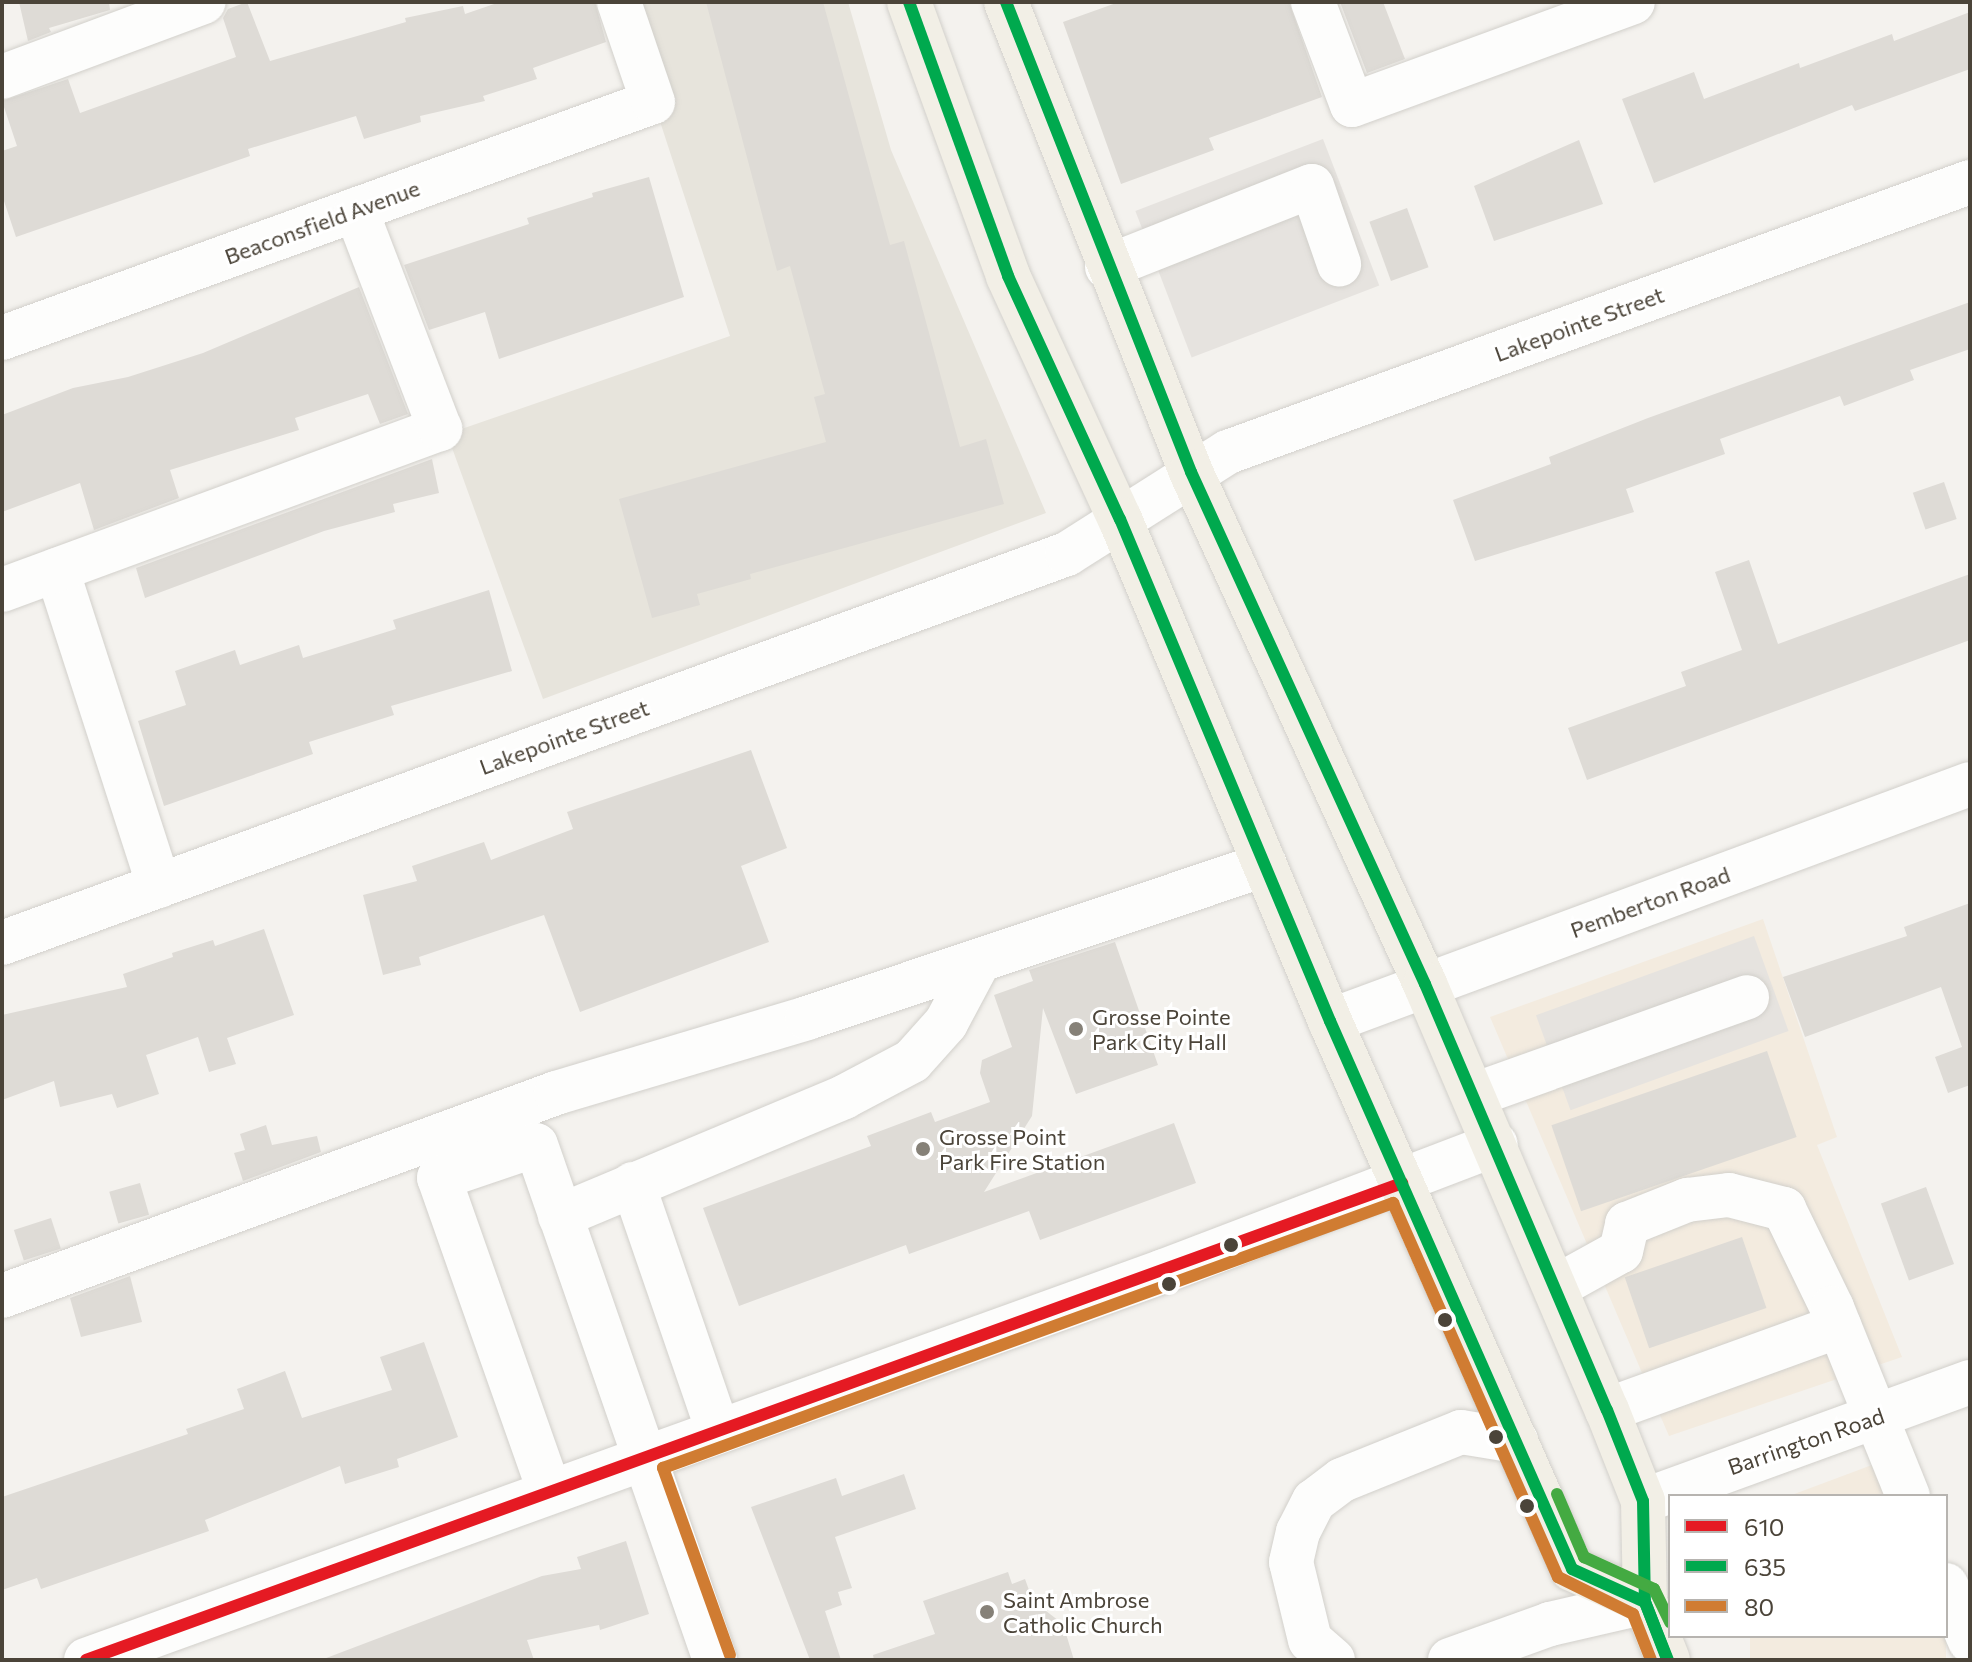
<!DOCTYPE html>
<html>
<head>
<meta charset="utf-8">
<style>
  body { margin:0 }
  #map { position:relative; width:1972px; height:1662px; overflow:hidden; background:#f4f2ee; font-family:Commissioner,sans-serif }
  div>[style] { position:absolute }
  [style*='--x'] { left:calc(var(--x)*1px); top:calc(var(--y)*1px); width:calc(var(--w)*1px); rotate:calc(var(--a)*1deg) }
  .residential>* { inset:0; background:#e7e4dc }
  .commercial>* { inset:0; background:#f3ebdf; transform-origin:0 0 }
  .parking>* { inset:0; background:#e6e3df; transform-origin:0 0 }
  .building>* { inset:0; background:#dedbd6; transform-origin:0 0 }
  .roads { filter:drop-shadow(0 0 2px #d2d0cb) drop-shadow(0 0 2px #d2d0cb) }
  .minor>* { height:44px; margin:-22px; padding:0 22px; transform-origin:22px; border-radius:22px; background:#fdfdfc }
  .major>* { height:44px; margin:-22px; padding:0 22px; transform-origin:22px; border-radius:22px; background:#f2efe6 }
  .bus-1>* { height:12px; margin:-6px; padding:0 6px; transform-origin:6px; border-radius:6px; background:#e51a23 }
  .bus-2>* { height:12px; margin:-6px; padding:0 6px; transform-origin:6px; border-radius:6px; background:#00a94e }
  .bus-3>* { height:12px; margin:-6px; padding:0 6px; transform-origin:6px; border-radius:6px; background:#d07c32 }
  .bus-4>* { height:12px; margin:-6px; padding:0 6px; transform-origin:6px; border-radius:6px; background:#44aa42 }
  .dots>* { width:22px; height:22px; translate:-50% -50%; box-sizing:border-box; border:4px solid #fff; border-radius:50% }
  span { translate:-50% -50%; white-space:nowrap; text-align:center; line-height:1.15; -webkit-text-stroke:6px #fff; paint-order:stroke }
  .street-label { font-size:22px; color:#4b4439 }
  .poi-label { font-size:22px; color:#4b4439 }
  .left { translate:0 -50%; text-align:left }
  .frame { position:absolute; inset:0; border:4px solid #4b4439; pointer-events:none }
  .legend { position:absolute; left:1668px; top:1494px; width:280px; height:144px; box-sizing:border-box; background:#fff; border:2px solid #b7b4b0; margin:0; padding:10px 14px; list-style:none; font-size:24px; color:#4b4439 }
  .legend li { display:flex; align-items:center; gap:16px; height:40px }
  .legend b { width:40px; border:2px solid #b7b4b0 }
</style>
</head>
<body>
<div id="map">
  <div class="residential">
    <i style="clip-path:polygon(621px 2px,848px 2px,891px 150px,1046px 513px,543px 699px,447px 434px,730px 336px)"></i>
  </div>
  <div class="commercial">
    <i style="clip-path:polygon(1763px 919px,1837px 1137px,1817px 1145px,1902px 1357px,1669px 1436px,1490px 1017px)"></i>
    <i style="clip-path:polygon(1880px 1462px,1894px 1496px,1789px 1496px)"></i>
    <i style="left:1750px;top:1636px;width:196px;height:26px"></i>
  </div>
  <div class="parking">
    <i style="left:1323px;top:139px;width:157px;height:201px;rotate:69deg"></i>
    <i style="left:1754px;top:936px;width:101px;height:232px;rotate:70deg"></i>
  </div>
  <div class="building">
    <i style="clip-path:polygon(19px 2px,109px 2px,110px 10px,49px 28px,51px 32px,28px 41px)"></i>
    <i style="clip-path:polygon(247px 2px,270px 61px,406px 22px,405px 18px,463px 6px,465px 14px,500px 2px,595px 2px,606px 42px,533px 68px,537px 79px,483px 96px,485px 101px,420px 116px,421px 122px,364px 139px,356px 116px,248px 149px,250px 156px,16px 237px,2px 195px,2px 151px,17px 146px,2px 101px,68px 79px,80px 113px,236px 57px,223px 18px,228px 9px)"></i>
    <i style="clip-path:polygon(706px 2px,823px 2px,890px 245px,904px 241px,960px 447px,986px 439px,1004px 504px,750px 574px,751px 579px,697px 594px,700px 605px,652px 618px,619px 499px,826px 442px,814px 397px,825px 394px,790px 266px,777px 271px)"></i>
    <i style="clip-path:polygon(1119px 2px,1289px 2px,1322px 97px,1209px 138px,1214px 150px,1121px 184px,1063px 22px)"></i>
    <i style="clip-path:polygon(1340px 2px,1383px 2px,1405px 59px,1367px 73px)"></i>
    <i style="clip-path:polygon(1970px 12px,1970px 69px,1855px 111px,1852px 105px,1654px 183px,1622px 99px,1694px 72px,1704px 99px,1799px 63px,1800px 68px,1892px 34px,1894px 41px)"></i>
    <i style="clip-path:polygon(1579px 140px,1603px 204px,1494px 241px,1474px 186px)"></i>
    <i style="clip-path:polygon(649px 177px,684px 297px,499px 359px,485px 312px,429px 330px,404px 265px,529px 224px,527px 218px,593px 197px,592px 193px)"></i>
    <i style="left:1407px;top:208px;width:63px;height:40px;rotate:70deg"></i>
    <i style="clip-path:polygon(359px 287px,408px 414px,380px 424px,368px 394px,295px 418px,299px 430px,170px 470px,179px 498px,94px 530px,80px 483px,2px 512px,2px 415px,73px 388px,128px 377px,203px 353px)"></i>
    <i style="clip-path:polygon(1970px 302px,1970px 349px,1910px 370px,1914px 380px,1844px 406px,1840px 396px,1720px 439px,1725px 454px,1626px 489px,1634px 512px,1475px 561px,1453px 500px,1551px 464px,1549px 457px,1648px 418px)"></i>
    <i style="clip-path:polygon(432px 459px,439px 493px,393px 504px,395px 512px,324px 531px,145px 598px,136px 568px)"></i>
    <i style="left:1944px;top:482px;width:39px;height:33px;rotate:71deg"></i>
    <i style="clip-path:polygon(1749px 560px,1778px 644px,1970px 574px,1970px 640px,1587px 780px,1568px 728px,1686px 686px,1681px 672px,1742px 650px,1715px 572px)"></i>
    <i style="clip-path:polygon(489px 590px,512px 671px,391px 706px,394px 715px,309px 742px,313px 754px,164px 806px,138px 721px,186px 705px,175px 671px,235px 650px,240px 665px,299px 645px,303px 658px,396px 629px,393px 620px)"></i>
    <i style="clip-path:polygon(751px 750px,787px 848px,741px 866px,769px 942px,580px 1012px,544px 915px,419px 957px,421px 965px,383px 975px,363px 895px,417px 881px,412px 866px,484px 842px,491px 860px,573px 829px,567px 812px)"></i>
    <i style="clip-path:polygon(1970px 903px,1970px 1085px,1948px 1093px,1935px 1057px,1962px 1047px,1941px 987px,1805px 1037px,1783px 977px,1907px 936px,1904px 927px)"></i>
    <i style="clip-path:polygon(264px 929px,294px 1015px,227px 1038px,236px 1064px,209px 1072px,198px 1037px,146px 1055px,159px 1094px,117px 1108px,112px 1094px,60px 1107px,54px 1081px,2px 1100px,2px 1015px,127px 987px,123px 974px,173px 957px,172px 953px,213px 940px,215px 946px)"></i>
    <i style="clip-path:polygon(1115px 942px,1158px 1065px,1076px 1094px,1043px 1008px,1032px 1116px,984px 1192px,1174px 1123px,1196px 1183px,1040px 1240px,1029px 1211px,909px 1254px,906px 1245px,739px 1306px,703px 1208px,871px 1146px,867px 1136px,931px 1112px,935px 1122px,990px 1102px,980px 1073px,982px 1060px,1012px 1047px,994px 995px,1033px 981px,1029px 970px)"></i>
    <i style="left:1767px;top:1051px;width:91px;height:228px;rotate:71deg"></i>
    <i style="clip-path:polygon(266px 1125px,272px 1145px,317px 1136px,321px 1152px,243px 1181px,234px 1153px,245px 1150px,240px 1134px)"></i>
    <i style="left:140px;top:1183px;width:33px;height:32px;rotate:74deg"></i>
    <i style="left:1926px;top:1187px;width:82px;height:48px;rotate:70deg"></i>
    <i style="left:51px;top:1218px;width:32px;height:39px;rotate:72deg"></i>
    <i style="left:1742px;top:1237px;width:75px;height:124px;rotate:71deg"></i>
    <i style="clip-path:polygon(130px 1276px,142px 1322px,81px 1337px,70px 1298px)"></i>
    <i style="clip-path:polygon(424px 1342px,458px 1437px,397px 1459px,399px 1467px,345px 1484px,340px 1466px,205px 1520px,209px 1531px,41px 1589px,37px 1578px,2px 1590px,2px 1497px,188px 1434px,186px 1429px,244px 1409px,237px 1389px,285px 1371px,302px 1418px,392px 1390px,380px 1357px)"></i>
    <i style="clip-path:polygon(904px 1474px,916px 1509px,835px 1537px,852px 1588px,838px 1592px,842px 1605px,825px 1611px,841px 1660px,810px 1660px,751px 1507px,836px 1478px,842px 1496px)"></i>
    <i style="clip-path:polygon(626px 1541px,649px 1614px,600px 1630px,599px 1625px,527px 1640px,534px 1660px,321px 1660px,542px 1576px,581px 1569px,577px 1557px)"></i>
    <i style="clip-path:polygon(1008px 1572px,1012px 1584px,1025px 1579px,1033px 1601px,1063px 1624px,1074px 1660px,874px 1660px,873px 1655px,935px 1634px,923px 1601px)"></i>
  </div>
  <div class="roads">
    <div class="minor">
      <i style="--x:1313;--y:2;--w:110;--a:69.3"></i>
      <i style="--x:1352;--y:105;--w:299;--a:-20.1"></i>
      <i style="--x:2;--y:77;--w:215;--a:-20.4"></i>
      <i style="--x:1107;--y:267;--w:220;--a:-21.6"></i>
      <i style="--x:1312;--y:186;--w:83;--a:70.9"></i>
      <i style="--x:2;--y:338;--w:692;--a:-19.93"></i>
      <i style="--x:653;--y:102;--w:106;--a:-108.8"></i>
      <i style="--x:57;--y:570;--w:332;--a:72.1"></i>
      <i style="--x:2;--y:590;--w:467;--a:-20.2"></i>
      <i style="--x:440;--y:429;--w:235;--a:-111"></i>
      <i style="--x:2;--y:943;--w:1134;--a:-20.07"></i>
      <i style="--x:1067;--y:554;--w:191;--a:-32.4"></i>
      <i style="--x:1228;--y:452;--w:790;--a:-20"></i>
      <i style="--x:1330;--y:1021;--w:682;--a:-20.32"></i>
      <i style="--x:1474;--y:1095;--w:290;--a:-19.7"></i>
      <i style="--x:633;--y:1184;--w:261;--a:71"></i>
      <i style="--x:560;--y:1216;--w:308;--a:-22.7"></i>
      <i style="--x:844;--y:1097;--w:77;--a:-27.9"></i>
      <i style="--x:912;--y:1061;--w:51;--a:-48.2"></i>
      <i style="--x:946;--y:1023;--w:70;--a:-62"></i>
      <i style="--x:1556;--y:1287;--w:74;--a:-29"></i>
      <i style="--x:1621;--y:1251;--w:28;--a:-77"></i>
      <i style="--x:1627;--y:1224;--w:65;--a:-21.8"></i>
      <i style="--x:1687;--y:1200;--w:42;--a:-6.8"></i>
      <i style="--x:1729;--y:1195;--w:57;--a:14.3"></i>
      <i style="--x:1784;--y:1209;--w:110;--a:64.1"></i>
      <i style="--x:1832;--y:1308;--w:203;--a:68"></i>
      <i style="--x:2;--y:1296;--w:590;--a:-20.12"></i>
      <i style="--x:556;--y:1093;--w:262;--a:-16.6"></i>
      <i style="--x:807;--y:1018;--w:483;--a:-18.5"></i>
      <i style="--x:1607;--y:1410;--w:247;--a:-19.9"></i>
      <i style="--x:549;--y:1490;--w:331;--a:-109.4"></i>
      <i style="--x:439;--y:1178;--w:102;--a:-18.8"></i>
      <i style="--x:536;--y:1145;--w:545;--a:70.83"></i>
      <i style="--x:1643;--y:1501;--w:348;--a:-20"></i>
      <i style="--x:1946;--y:1585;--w:61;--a:66.8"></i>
      <i style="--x:86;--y:1660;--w:1146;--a:-19.84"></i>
      <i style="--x:1164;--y:1271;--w:355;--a:-20.9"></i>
      <i style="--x:1333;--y:1660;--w:30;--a:-139"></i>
      <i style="--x:1310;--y:1640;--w:80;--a:-103.7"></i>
      <i style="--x:1291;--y:1562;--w:31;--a:-77"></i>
      <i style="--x:1298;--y:1532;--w:35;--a:-63"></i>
      <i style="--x:1314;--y:1501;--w:35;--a:-37"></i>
      <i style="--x:1342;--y:1480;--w:128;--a:-22"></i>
      <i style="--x:1461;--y:1432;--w:56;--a:9.3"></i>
      <i style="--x:1450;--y:1660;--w:106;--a:-19.8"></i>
      <i style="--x:1550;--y:1624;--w:98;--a:-13"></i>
    </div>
    <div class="major">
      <i style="--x:909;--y:2;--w:291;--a:70.1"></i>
      <i style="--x:1008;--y:276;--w:268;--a:65.3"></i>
      <i style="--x:1120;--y:519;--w:544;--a:67.3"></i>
      <i style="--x:1330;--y:1021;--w:599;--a:66.17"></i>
      <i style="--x:1572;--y:1569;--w:80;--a:24.3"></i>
      <i style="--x:1006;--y:2;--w:505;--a:68.51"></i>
      <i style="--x:1191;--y:472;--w:563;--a:65.44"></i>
      <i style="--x:1425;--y:984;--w:463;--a:66.9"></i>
      <i style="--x:1607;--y:1410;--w:98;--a:68.4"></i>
      <i style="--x:1643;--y:1501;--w:101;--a:88.9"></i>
      <i style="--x:1645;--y:1602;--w:62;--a:68.4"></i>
    </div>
  </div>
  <div class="bus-1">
    <i style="--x:86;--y:1660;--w:1400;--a:-19.92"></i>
  </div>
  <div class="bus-2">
    <i style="--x:909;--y:2;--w:291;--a:70.1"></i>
    <i style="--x:1008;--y:276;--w:268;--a:65.3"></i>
    <i style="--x:1120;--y:519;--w:544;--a:67.3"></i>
    <i style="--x:1330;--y:1021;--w:599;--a:66.17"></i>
    <i style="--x:1572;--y:1569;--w:80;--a:24.3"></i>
    <i style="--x:1645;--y:1602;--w:62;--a:68.4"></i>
    <i style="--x:1006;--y:2;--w:505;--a:68.51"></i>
    <i style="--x:1191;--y:472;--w:563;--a:65.44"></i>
    <i style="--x:1425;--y:984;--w:463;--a:66.9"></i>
    <i style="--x:1607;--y:1410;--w:98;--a:68.4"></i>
    <i style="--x:1643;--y:1501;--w:101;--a:88.9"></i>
    <i style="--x:1645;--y:1602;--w:61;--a:68.9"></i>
  </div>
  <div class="bus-3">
    <i style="--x:730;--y:1655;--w:199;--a:-109.7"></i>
    <i style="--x:663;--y:1468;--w:777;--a:-19.95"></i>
    <i style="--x:1393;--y:1203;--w:409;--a:66.2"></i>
    <i style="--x:1558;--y:1577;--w:84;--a:26.3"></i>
    <i style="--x:1633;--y:1614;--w:49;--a:68.6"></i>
  </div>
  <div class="bus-4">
    <i style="--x:1557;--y:1494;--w:69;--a:66.8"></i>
    <i style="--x:1584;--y:1557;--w:77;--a:24.6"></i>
    <i style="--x:1654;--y:1589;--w:37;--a:64"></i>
  </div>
  <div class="dots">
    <i style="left:1076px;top:1029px;background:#868178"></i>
    <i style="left:923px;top:1149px;background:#868178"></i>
    <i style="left:1231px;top:1245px;background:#4b4439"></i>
    <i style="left:1169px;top:1284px;background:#4b4439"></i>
    <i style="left:1445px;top:1320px;background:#4b4439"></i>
    <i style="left:1496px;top:1437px;background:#4b4439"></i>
    <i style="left:1527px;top:1506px;background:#4b4439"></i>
    <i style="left:987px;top:1612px;background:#868178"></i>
  </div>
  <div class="street-label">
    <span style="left:322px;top:222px;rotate:-20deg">Beaconsfield Avenue</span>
    <span style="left:1579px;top:324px;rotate:-20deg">Lakepointe Street</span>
    <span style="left:564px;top:737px;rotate:-20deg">Lakepointe Street</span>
    <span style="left:1650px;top:902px;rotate:-20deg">Pemberton Road</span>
    <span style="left:1806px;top:1441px;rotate:-19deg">Barrington Road</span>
  </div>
  <div class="poi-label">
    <span class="left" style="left:1092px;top:1029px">Grosse Pointe<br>Park City Hall</span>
    <span class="left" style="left:939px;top:1149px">Grosse Point<br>Park Fire Station</span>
    <span class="left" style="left:1003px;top:1612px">Saint Ambrose<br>Catholic Church</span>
  </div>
  <div class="frame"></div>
  <ul class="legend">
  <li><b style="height:10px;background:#e51a23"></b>610</li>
  <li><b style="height:10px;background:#00a94e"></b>635</li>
  <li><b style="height:10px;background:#d07c32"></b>80</li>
  </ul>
</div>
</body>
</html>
